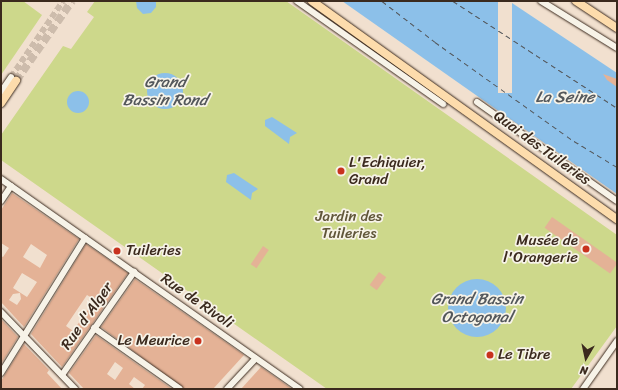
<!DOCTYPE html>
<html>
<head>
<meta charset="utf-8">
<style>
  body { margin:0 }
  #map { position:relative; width:618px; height:390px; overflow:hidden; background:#f1e0cf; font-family:Sriracha,sans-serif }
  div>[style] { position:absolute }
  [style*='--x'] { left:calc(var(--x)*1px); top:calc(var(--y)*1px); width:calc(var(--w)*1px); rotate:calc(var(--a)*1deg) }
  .green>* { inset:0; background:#cdd88b }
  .water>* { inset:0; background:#8cc0e9 }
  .round { border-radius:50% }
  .pier>* { inset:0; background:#f1e0cf; transform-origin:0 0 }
  .ferry>* { height:1px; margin-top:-0.5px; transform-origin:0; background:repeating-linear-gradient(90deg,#53575b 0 5px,transparent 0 9px) }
  .building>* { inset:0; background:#e4b296; transform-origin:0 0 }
  .minor-tunnel>* { height:6px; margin-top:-3px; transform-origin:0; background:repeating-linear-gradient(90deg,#cdbcac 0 6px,transparent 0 9px) }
  .major-tunnel>* { height:8px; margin-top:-4px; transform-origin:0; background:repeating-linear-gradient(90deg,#cdbcac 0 8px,transparent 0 12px) }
  .roads { filter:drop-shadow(0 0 1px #3b2a1e) drop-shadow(0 0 1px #3b2a1e) }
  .minor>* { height:6px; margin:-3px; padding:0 3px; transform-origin:3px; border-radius:3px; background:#f7f3e8 }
  .major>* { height:8px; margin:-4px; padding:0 4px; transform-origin:4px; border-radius:4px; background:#fddcac }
  .dots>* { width:11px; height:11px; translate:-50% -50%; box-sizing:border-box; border:2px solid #f7f3e8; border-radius:50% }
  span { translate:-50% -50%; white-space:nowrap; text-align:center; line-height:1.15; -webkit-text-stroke:3.5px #f7f3e8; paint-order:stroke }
  .street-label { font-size:15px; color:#3b2a1e }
  .poi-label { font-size:15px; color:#3b2a1e }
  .left { translate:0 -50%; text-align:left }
  .right { translate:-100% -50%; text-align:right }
  .park-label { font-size:15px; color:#605639 }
  .water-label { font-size:16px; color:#53575b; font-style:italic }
  .frame { position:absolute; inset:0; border:2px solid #3b2a1e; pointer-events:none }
  .north { position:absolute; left:566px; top:338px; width:40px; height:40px; -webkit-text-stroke:3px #f7f3e8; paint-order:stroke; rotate:189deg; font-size:11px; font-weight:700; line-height:16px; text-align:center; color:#3b2a1e }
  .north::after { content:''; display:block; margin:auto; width:14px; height:18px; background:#3b2a1e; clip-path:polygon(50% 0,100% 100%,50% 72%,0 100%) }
</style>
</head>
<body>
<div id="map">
  <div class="green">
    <i style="clip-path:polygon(1px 1px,23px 1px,42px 15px,1px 75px)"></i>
    <i style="clip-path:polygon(95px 1px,286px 1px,617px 235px,617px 326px,571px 389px,327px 389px,1px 160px,1px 135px,63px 46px,71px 49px,94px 17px,87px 12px)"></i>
  </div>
  <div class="water">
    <i style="clip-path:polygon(136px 1px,156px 1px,156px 7px,151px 13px,143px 14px,137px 8px)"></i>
    <i style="clip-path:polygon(342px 1px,509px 1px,617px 73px,617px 194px)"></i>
    <i class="round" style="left:147px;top:73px;width:36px;height:36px"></i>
    <i class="round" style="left:67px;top:91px;width:22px;height:22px"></i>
    <i style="clip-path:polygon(272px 117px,297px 133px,290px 137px,289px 144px,265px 126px,265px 120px)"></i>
    <i style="clip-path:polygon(234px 173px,258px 189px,252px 193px,251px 200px,226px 182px,227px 175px)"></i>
    <i class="round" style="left:448px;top:279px;width:58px;height:58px"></i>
  </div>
  <div class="pier">
    <i style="left:498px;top:1px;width:14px;height:92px"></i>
  </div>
  <div class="ferry">
    <i style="--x:382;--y:1;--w:67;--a:37.7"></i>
    <i style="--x:435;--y:42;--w:171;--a:35.5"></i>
    <i style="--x:574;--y:141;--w:50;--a:31.2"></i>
    <i style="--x:453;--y:1;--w:196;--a:33.1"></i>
  </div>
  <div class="building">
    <i style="clip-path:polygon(603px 74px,617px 79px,617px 87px,607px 80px)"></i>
    <i style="clip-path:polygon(evenodd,12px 193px,79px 239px,24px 327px,1px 302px,1px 256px,3px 257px,9px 248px,1px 243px,1px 210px,12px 193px,31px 244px,47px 255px,40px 268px,23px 257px,31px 244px,12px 193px,22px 273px,37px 282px,27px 297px,13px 288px,22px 273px,12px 193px,20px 293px,21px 299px,17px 305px,9px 300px,13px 294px,20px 293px)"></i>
    <i style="left:552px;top:217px;width:80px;height:13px;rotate:35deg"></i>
    <i style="clip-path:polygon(evenodd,86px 244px,128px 273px,62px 367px,31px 334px,86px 244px,87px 295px,95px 300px,73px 331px,66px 326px,87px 295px)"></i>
    <i style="left:263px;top:246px;width:7px;height:22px;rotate:34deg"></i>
    <i style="left:379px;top:272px;width:9px;height:16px;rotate:36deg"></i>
    <i style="clip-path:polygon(135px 279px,244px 355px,213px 389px,184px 389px,101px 327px)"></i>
    <i style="clip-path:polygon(1px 319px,18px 337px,1px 364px)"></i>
    <i style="clip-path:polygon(evenodd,96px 335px,107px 343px,172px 389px,142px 389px,145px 385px,134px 377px,129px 384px,135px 389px,84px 389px,69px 373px,96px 335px,115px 362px,123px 368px,115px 380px,107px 374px,115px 362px)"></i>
    <i style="clip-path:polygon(24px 344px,49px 370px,47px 373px,62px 389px,1px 389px,1px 381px)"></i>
    <i style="clip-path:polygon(261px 367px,292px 389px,241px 389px)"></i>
  </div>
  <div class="minor-tunnel">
    <i style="--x:11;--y:77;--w:92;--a:-55.6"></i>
  </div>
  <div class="major-tunnel">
    <i style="--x:16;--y:81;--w:98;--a:-55"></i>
  </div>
  <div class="roads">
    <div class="minor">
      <i style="--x:297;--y:1;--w:179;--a:35.2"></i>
      <i style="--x:541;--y:1;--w:89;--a:31.7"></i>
      <i style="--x:1;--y:92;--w:18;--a:-56"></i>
      <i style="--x:477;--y:102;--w:171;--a:35.3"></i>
      <i style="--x:1;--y:179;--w:365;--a:35.1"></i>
      <i style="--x:1;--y:201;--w:18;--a:-56"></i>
      <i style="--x:1;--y:312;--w:107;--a:46.1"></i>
      <i style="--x:94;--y:328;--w:105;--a:35.3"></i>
      <i style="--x:1;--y:373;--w:159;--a:-58.1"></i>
      <i style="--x:62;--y:375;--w:126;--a:-55"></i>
      <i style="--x:227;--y:389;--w:42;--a:-46.9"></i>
      <i style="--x:583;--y:389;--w:59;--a:-54.7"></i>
    </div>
    <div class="major">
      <i style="--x:312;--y:1;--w:375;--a:35.6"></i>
      <i style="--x:576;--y:1;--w:49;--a:33.4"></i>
      <i style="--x:1;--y:103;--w:27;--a:-56"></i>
    </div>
  </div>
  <div class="dots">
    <i style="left:341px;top:171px;background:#c8321e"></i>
    <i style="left:586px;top:249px;background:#c8321e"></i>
    <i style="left:117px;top:251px;background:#c8321e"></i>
    <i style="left:198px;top:341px;background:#c8321e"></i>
    <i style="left:490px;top:355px;background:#c8321e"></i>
  </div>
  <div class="street-label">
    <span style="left:542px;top:148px;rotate:36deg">Quai des Tuileries</span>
    <span style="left:197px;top:301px;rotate:35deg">Rue de Rivoli</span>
    <span style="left:87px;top:316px;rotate:-55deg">Rue d'Alger</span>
  </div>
  <div class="poi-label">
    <span class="left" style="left:349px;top:171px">L'Echiquier,<br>Grand</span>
    <span class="right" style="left:578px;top:249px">Musée de<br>l'Orangerie</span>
    <span class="left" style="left:126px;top:251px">Tuileries</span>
    <span class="right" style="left:190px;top:341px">Le Meurice</span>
    <span class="left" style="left:498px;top:355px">Le Tibre</span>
  </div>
  <div class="park-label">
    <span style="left:349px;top:225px">Jardin des<br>Tuileries</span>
  </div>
  <div class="water-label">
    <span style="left:165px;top:91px">Grand<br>Bassin Rond</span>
    <span style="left:565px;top:97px">La Seine</span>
    <span style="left:477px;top:308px">Grand Bassin<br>Octogonal</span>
  </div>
  <div class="frame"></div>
  <div class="north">N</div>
</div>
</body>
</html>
